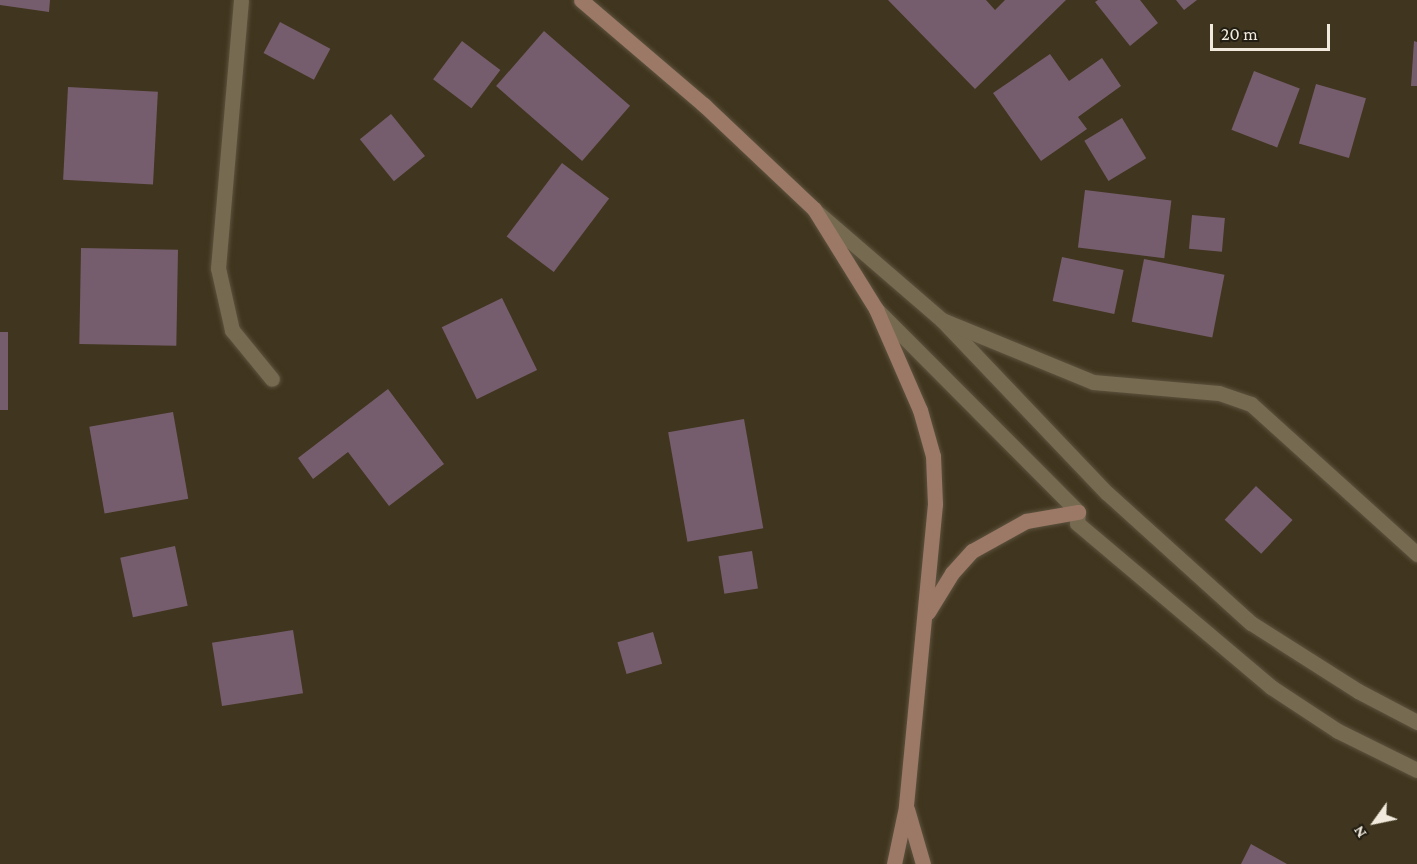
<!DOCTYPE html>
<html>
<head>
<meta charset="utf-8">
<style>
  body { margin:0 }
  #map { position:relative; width:1417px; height:864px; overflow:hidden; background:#40351e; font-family:"Crimson Pro",serif }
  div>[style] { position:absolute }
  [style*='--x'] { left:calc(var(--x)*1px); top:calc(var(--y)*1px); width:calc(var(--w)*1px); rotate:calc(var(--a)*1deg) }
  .building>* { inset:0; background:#755d6d; transform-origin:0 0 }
  .roads { filter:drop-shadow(0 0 2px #5c523e) drop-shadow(0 0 2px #5c523e) }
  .lane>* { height:15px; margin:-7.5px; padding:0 7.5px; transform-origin:7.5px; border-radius:7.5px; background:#766a51 }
  .street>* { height:15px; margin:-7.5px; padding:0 7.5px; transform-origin:7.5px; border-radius:7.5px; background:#766a51 }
  .secondary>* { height:15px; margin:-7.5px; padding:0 7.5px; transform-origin:7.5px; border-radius:7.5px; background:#9c7967 }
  span { translate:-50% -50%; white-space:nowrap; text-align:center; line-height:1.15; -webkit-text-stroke:5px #221e13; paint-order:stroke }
  .north { position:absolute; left:1345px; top:792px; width:60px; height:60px; -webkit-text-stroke:4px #221e13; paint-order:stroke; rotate:237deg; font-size:16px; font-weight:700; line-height:24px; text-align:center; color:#f2ebdd }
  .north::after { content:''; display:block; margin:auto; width:21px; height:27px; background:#f2ebdd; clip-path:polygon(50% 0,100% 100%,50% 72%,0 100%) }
  .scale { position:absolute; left:1210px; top:24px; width:120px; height:27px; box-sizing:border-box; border:3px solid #f2ebdd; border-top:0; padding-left:8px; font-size:18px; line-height:21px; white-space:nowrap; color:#f2ebdd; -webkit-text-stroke:4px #221e13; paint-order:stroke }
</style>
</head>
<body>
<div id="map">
  <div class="building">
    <i style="clip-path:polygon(0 0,50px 0,49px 12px,0 5px)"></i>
    <i style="clip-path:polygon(888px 0,986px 0,995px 10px,1005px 0,1066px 0,975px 89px)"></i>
    <i style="clip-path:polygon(1098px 0,1140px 0,1158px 23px,1130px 46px,1095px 2px)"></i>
    <i style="clip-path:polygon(1176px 0,1197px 0,1184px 10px)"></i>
    <i style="left:280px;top:22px;width:57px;height:35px;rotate:28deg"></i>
    <i style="left:544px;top:31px;width:114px;height:73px;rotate:41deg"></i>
    <i style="left:462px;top:41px;width:48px;height:48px;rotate:37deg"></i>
    <i style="clip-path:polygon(1414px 41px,1417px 42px,1417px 86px,1411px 86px)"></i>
    <i style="clip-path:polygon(1050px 54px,1069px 81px,1102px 58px,1121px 86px,1078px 117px,1087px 129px,1041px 161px,993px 93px)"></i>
    <i style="left:1254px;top:71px;width:49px;height:63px;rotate:21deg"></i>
    <i style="left:1316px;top:84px;width:52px;height:62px;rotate:16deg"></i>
    <i style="left:68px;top:87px;width:90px;height:93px;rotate:3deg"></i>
    <i style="left:391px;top:114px;width:54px;height:40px;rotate:51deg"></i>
    <i style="left:1122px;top:118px;width:47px;height:44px;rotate:59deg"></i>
    <i style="left:562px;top:163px;width:59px;height:92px;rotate:37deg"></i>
    <i style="left:1085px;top:190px;width:87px;height:58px;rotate:7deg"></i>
    <i style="left:1192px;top:215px;width:33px;height:34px;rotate:5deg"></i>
    <i style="left:81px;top:248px;width:97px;height:96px;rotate:1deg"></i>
    <i style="left:1062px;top:257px;width:63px;height:45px;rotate:12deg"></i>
    <i style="left:1144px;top:259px;width:82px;height:64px;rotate:11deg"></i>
    <i style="left:502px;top:298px;width:80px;height:67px;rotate:64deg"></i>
    <i style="left:0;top:332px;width:8px;height:78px"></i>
    <i style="clip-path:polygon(388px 389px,444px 464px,389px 506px,348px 452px,313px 479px,298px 458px)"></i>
    <i style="left:173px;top:412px;width:88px;height:85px;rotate:80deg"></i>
    <i style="left:744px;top:419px;width:111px;height:77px;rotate:80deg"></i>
    <i style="left:1256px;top:486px;width:50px;height:46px;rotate:43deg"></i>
    <i style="left:175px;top:546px;width:61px;height:56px;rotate:78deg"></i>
    <i style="left:752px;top:551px;width:38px;height:34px;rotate:81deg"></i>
    <i style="left:293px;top:630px;width:64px;height:82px;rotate:81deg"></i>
    <i style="left:653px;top:632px;width:33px;height:37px;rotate:74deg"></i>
    <i style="clip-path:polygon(1251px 844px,1287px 864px,1241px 864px)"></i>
  </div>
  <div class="roads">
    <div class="lane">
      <i style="--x:818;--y:213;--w:164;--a:40.8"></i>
      <i style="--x:942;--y:320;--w:239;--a:46.4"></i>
      <i style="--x:1107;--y:493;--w:194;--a:42.1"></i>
      <i style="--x:1251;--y:623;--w:127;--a:32.4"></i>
      <i style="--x:1358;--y:691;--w:67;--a:27.7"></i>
      <i style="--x:876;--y:309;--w:286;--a:45.1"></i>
      <i style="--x:1078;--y:512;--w:11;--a:95"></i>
      <i style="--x:1077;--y:523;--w:254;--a:40.2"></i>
      <i style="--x:1271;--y:687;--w:80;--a:33.3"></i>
      <i style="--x:1338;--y:731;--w:88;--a:26.3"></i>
    </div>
    <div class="street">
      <i style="--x:241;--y:0;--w:269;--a:94.9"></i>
      <i style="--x:218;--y:268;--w:64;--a:77.3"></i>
      <i style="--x:232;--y:330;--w:63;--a:50.8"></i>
      <i style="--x:942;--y:320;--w:163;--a:22.3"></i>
      <i style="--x:1093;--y:382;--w:126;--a:5"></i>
      <i style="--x:1219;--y:393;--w:34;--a:19"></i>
      <i style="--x:1251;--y:404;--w:224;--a:42.1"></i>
    </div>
    <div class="secondary">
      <i style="--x:581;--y:0;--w:162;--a:40.5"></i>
      <i style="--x:704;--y:105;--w:151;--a:43.4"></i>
      <i style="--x:814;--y:209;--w:118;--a:58.2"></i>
      <i style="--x:876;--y:309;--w:110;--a:66.5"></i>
      <i style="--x:920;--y:410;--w:48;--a:74.2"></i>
      <i style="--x:933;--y:456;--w:48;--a:87.6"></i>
      <i style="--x:935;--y:504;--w:304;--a:95.5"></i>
      <i style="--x:906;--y:807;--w:58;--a:101.9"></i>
      <i style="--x:928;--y:612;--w:46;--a:-58.4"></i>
      <i style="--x:952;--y:573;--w:30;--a:-48"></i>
      <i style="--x:972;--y:551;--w:62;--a:-29.1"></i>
      <i style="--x:1026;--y:521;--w:53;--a:-9.8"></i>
      <i style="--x:907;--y:809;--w:57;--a:73.8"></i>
    </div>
  </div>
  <div class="north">N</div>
  <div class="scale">20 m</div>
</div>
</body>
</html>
